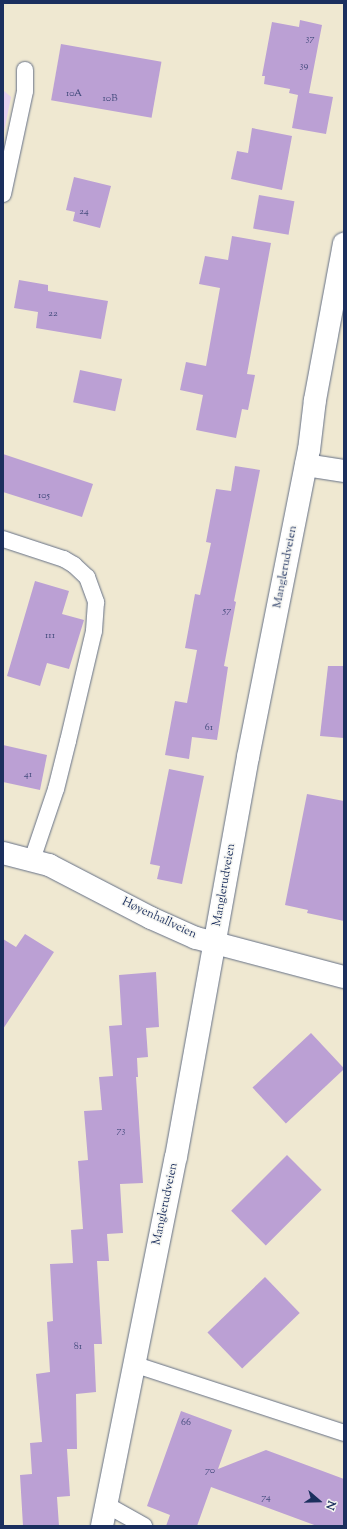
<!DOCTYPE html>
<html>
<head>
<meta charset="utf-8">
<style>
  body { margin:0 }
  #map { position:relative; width:347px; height:1529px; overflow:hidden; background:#efe8d1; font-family:"Sorts Mill Goudy",serif }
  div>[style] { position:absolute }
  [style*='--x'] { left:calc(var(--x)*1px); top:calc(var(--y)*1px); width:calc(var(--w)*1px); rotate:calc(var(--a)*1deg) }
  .built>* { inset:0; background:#e6d2f0 }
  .building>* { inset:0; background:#bba0d4; transform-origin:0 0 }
  .roads { filter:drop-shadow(0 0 1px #657086) drop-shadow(0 0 1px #657086) }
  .service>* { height:16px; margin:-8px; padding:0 8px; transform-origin:8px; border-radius:8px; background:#fff }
  .minor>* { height:22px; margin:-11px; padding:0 11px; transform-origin:11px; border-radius:11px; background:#fff }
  span { translate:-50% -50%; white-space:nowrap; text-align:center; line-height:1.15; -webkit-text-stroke:3px #f6f6f2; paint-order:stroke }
  .number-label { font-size:10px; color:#434b7c }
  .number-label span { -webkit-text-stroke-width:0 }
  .street-label { font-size:12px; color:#1b2f5e }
  .frame { position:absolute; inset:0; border:4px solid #1b2f5e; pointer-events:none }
  .north { position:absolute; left:299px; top:1481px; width:40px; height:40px; -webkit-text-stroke:3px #f6f6f2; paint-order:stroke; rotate:110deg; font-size:11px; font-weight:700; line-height:16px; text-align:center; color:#1b2f5e }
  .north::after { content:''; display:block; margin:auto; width:14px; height:18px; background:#1b2f5e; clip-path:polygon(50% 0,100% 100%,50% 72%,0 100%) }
</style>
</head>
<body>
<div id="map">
  <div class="built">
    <i style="clip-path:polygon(3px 90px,11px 97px,3px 137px)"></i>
  </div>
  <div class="building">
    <i style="clip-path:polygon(300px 20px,322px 25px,309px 93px,333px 97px,326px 134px,292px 128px,298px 95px,289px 93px,290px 89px,264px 84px,265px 76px,262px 76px,272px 22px,299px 27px)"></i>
    <i style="left:61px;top:44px;width:102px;height:57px;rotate:10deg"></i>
    <i style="clip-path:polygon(252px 128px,292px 136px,282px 190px,231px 179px,237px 151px,248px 153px)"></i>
    <i style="clip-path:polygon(74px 177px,111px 186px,100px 228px,73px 221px,75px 212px,66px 210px)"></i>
    <i style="left:259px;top:195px;width:36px;height:34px;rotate:10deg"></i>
    <i style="clip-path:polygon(232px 236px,271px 243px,247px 374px,255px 375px,248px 410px,242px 409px,236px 438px,196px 430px,203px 395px,180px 390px,186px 362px,206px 366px,220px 288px,199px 284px,205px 256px,228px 260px)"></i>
    <i style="clip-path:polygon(19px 280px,48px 285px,48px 291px,108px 301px,101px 339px,36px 328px,38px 312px,14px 308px)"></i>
    <i style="left:80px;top:370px;width:43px;height:33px;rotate:12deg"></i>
    <i style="clip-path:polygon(3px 454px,93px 484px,82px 517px,3px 492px)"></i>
    <i style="clip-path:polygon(235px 466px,260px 470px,234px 601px,236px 602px,224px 666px,228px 667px,217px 740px,192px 737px,189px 759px,165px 755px,175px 701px,187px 703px,197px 650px,185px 648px,195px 594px,200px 595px,211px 543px,206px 542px,216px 489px,231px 491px)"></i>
    <i style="clip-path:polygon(35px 581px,69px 591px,62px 614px,84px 620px,69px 669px,47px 663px,40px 686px,7px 676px)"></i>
    <i style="clip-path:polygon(328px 666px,344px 666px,344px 738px,320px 736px)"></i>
    <i style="clip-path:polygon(3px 745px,47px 755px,40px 790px,3px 782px)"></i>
    <i style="clip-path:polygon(169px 769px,204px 776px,182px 884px,157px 879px,160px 866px,150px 864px)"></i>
    <i style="clip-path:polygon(307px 794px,344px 801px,344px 921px,307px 913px,308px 910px,285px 905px)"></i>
    <i style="clip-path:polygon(25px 934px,54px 952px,3px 1029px,3px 939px,16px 947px)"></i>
    <i style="clip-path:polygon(156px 972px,159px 1027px,146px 1028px,148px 1057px,137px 1058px,138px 1077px,136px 1077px,143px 1183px,120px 1184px,123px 1233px,107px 1234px,109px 1261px,97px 1261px,102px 1344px,94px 1344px,96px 1392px,76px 1394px,77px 1449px,67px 1449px,70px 1496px,57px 1497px,59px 1526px,23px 1526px,20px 1475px,32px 1474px,30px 1443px,42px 1442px,36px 1374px,50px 1372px,47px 1322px,53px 1321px,50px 1264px,73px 1263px,71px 1230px,83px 1229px,78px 1161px,88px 1160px,84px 1111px,102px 1110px,99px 1077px,113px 1076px,109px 1026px,122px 1025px,119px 975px)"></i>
    <i style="left:311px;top:1033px;width:49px;height:80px;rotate:47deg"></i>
    <i style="left:287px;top:1155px;width:49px;height:79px;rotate:45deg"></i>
    <i style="left:265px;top:1277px;width:50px;height:80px;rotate:46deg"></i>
    <i style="clip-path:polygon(181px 1411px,232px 1430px,218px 1469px,266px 1450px,344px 1479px,344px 1526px,317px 1526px,211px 1487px,197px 1526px,166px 1526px,170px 1515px,147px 1506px)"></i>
  </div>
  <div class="roads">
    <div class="service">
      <i style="--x:3;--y:194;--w:105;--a:-77.9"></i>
      <i style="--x:25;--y:91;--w:21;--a:-90"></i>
      <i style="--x:3;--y:539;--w:64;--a:18.2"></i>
      <i style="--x:64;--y:559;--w:12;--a:31"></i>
      <i style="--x:74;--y:565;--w:18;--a:43"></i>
      <i style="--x:87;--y:577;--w:27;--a:70"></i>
      <i style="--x:96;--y:602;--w:29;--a:94"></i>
      <i style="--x:94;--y:631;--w:113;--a:103.3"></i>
      <i style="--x:68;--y:741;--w:49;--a:104"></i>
      <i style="--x:56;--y:789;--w:75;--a:108.7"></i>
      <i style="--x:133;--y:1364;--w:222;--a:18.1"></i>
      <i style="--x:105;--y:1504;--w:45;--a:29.4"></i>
    </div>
    <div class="minor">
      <i style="--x:306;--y:465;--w:38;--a:9"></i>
      <i style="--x:3;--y:853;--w:48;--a:14.6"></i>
      <i style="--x:49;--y:865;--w:115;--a:27.5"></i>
      <i style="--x:151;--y:918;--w:49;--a:24"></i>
      <i style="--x:196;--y:938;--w:153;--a:14.8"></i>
      <i style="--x:102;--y:1526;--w:376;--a:-78.7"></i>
      <i style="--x:176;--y:1157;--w:406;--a:-79.8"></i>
      <i style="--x:248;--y:757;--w:313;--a:-78.8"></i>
      <i style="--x:309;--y:450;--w:50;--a:-83.2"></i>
      <i style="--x:315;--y:400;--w:159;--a:-79.5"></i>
    </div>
  </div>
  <div class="number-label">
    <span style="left:310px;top:39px">37</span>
    <span style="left:304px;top:66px">39</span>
    <span style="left:74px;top:94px">10A</span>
    <span style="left:110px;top:99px">10B</span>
    <span style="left:84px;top:212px">24</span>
    <span style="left:53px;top:314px">22</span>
    <span style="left:44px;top:496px">105</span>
    <span style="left:227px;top:611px">57</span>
    <span style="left:50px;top:636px">111</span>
    <span style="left:209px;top:728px">61</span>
    <span style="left:28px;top:775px">41</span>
    <span style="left:121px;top:1131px">73</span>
    <span style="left:78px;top:1347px">81</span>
    <span style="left:186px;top:1423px">66</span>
    <span style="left:210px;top:1471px">70</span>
    <span style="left:266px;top:1498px">74</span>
  </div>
  <div class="street-label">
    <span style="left:286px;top:567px;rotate:-79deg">Manglerudveien</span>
    <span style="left:225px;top:885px;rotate:-80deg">Manglerudveien</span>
    <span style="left:159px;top:919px;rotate:25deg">Høyenhallveien</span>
    <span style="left:166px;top:1204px;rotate:-78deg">Manglerudveien</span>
  </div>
  <div class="frame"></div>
  <div class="north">N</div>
</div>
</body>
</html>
